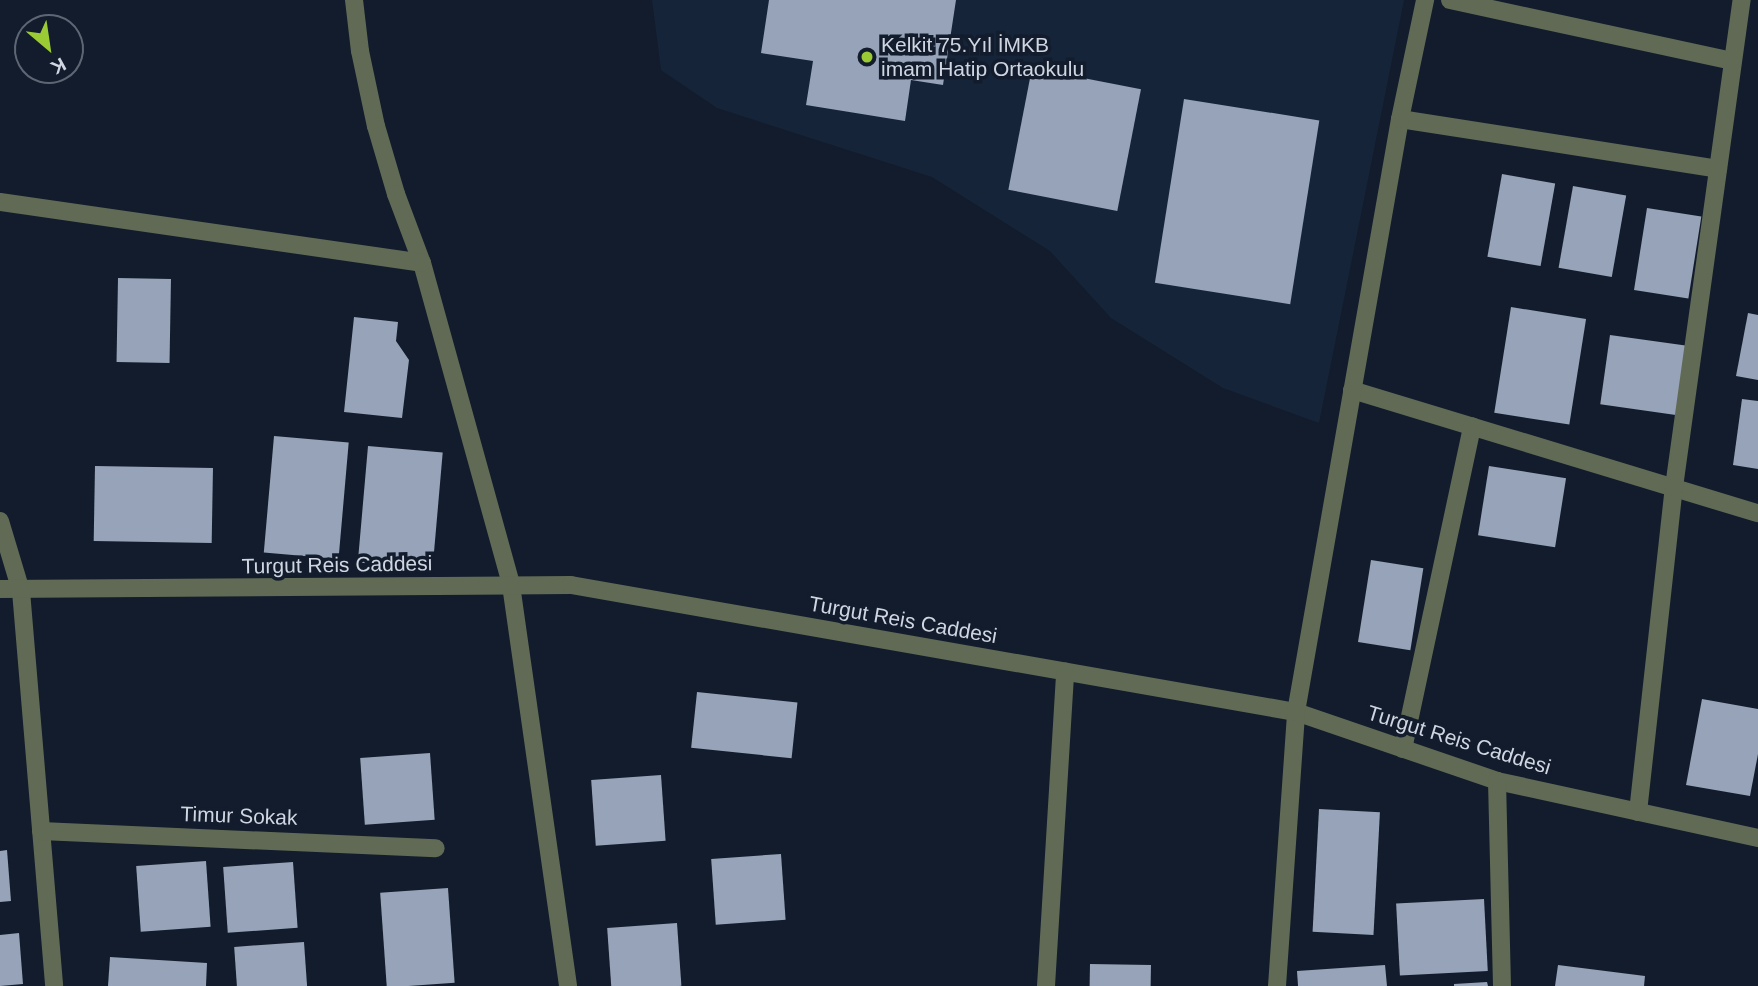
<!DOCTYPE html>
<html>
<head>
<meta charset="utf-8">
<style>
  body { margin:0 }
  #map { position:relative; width:1758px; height:986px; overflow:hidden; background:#121c2c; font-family:Arial,sans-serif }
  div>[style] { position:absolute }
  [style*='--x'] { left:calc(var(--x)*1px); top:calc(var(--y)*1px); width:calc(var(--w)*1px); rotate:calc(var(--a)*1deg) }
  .built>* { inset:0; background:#162439 }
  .building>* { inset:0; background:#96a3b8; transform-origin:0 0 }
  .minor>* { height:18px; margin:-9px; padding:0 9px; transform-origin:9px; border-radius:9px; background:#616a54 }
  .dots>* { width:19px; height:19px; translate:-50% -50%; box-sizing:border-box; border:4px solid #121c2c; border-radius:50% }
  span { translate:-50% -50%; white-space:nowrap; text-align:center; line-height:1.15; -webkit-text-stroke:7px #121c2c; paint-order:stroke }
  .poi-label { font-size:21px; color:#cfd6e1 }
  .left { translate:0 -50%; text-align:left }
  .street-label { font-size:21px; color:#cfd6e1 }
  .north { position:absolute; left:14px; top:14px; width:70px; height:70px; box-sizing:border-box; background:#121c2c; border:2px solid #5e6674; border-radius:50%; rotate:151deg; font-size:19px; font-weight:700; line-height:28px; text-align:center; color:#cfd6e1 }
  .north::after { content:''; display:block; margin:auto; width:24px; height:32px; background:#9acb34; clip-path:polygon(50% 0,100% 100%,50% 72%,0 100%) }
</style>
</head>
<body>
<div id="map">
  <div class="built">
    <i style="clip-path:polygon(652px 0,1404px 0,1319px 423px,1223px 388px,1111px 318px,1050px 251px,932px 177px,717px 108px,661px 70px)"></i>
  </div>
  <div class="building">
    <i style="clip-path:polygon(769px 0,956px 0,943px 85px,911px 80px,905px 121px,806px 105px,813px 61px,761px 53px)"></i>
    <i style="left:1032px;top:68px;width:111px;height:124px;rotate:11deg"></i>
    <i style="left:1184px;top:99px;width:137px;height:186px;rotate:9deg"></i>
    <i style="left:1502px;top:174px;width:54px;height:84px;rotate:10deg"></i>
    <i style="left:1573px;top:186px;width:54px;height:83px;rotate:10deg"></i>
    <i style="left:1647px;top:208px;width:55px;height:83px;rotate:9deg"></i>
    <i style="left:118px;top:278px;width:53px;height:84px;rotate:1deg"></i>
    <i style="left:1511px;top:307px;width:76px;height:107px;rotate:9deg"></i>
    <i style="clip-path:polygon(1748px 313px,1758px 315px,1758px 380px,1736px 376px)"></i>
    <i style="clip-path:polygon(354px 317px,398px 322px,396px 341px,409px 360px,402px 418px,344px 412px)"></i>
    <i style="left:1610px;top:335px;width:78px;height:70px;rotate:8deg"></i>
    <i style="clip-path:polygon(1742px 399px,1758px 401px,1758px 469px,1733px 465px)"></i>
    <i style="left:274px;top:436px;width:75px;height:117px;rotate:5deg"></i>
    <i style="left:368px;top:446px;width:75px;height:117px;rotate:5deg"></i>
    <i style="left:95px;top:466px;width:118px;height:75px;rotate:1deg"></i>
    <i style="left:1489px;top:466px;width:78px;height:70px;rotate:9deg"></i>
    <i style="left:1371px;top:560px;width:53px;height:83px;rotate:9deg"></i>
    <i style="left:697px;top:692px;width:101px;height:56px;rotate:6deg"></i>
    <i style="clip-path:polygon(1702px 699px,1758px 709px,1758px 754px,1750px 796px,1686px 785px)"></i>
    <i style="left:430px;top:753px;width:67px;height:70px;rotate:86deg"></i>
    <i style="left:661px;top:775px;width:66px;height:70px;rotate:86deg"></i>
    <i style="left:1319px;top:809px;width:61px;height:123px;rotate:3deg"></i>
    <i style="clip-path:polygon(7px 850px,11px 901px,0 902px,0 851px)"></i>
    <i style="left:781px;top:854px;width:66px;height:70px;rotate:86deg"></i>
    <i style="left:206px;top:861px;width:66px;height:70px;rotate:86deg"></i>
    <i style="left:293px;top:862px;width:66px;height:70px;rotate:86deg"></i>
    <i style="left:448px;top:888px;width:95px;height:68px;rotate:86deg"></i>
    <i style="left:1484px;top:899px;width:72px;height:88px;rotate:87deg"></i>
    <i style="left:677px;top:923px;width:63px;height:70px;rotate:86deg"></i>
    <i style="clip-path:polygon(19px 933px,23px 984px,0 986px,0 935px)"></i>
    <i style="left:304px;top:942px;width:44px;height:70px;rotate:86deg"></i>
    <i style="clip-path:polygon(110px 957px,207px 963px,206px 986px,108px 986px)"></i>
    <i style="left:1090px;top:964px;width:61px;height:22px;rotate:1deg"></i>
    <i style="clip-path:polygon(1385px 965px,1387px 986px,1298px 986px,1297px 971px)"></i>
    <i style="clip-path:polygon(1558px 965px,1645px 976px,1644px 986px,1555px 986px)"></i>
    <i style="clip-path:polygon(1487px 982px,1488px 986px,1454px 986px,1454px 984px)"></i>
  </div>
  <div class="minor">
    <i style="--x:354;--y:0;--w:51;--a:83.3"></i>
    <i style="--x:360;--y:51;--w:77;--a:78"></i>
    <i style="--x:376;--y:126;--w:71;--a:73.6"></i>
    <i style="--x:396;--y:194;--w:74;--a:69.4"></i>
    <i style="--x:422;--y:263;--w:334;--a:74.5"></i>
    <i style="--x:511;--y:585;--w:405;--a:81.9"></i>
    <i style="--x:1450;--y:0;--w:289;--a:12.2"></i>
    <i style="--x:1400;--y:119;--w:322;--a:8.9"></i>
    <i style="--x:0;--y:202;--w:426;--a:8.2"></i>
    <i style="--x:1352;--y:390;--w:424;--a:16.9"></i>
    <i style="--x:0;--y:521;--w:73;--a:73.3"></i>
    <i style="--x:21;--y:591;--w:396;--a:85.2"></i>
    <i style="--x:0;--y:589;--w:571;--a:-0.4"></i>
    <i style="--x:571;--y:585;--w:736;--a:9.94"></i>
    <i style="--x:1296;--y:712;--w:213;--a:18.9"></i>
    <i style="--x:1497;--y:781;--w:267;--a:12.3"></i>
    <i style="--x:1403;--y:749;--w:330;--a:-77.9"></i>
    <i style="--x:1497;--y:781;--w:205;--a:88.6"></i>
    <i style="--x:1638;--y:812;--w:327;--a:-83.7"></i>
    <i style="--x:1674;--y:487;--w:492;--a:-82.1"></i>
    <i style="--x:41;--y:831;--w:395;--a:2.5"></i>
    <i style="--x:1046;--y:986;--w:315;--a:-86.5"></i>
    <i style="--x:1277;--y:986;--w:275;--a:-86"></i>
    <i style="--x:1296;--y:712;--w:602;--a:-80.05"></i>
    <i style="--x:1400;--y:119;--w:122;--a:-78.1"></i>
  </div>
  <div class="dots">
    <i style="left:867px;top:57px;background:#9acb34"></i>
  </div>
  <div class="poi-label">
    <span class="left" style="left:881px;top:57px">Kelkit 75.Yıl İMKB<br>imam Hatip Ortaokulu</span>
  </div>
  <div class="street-label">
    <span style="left:337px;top:565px;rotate:-1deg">Turgut Reis Caddesi</span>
    <span style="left:903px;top:620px;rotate:10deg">Turgut Reis Caddesi</span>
    <span style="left:1459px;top:740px;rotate:17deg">Turgut Reis Caddesi</span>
    <span style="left:239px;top:816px;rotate:2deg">Timur Sokak</span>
  </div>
  <div class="north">K</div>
</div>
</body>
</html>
